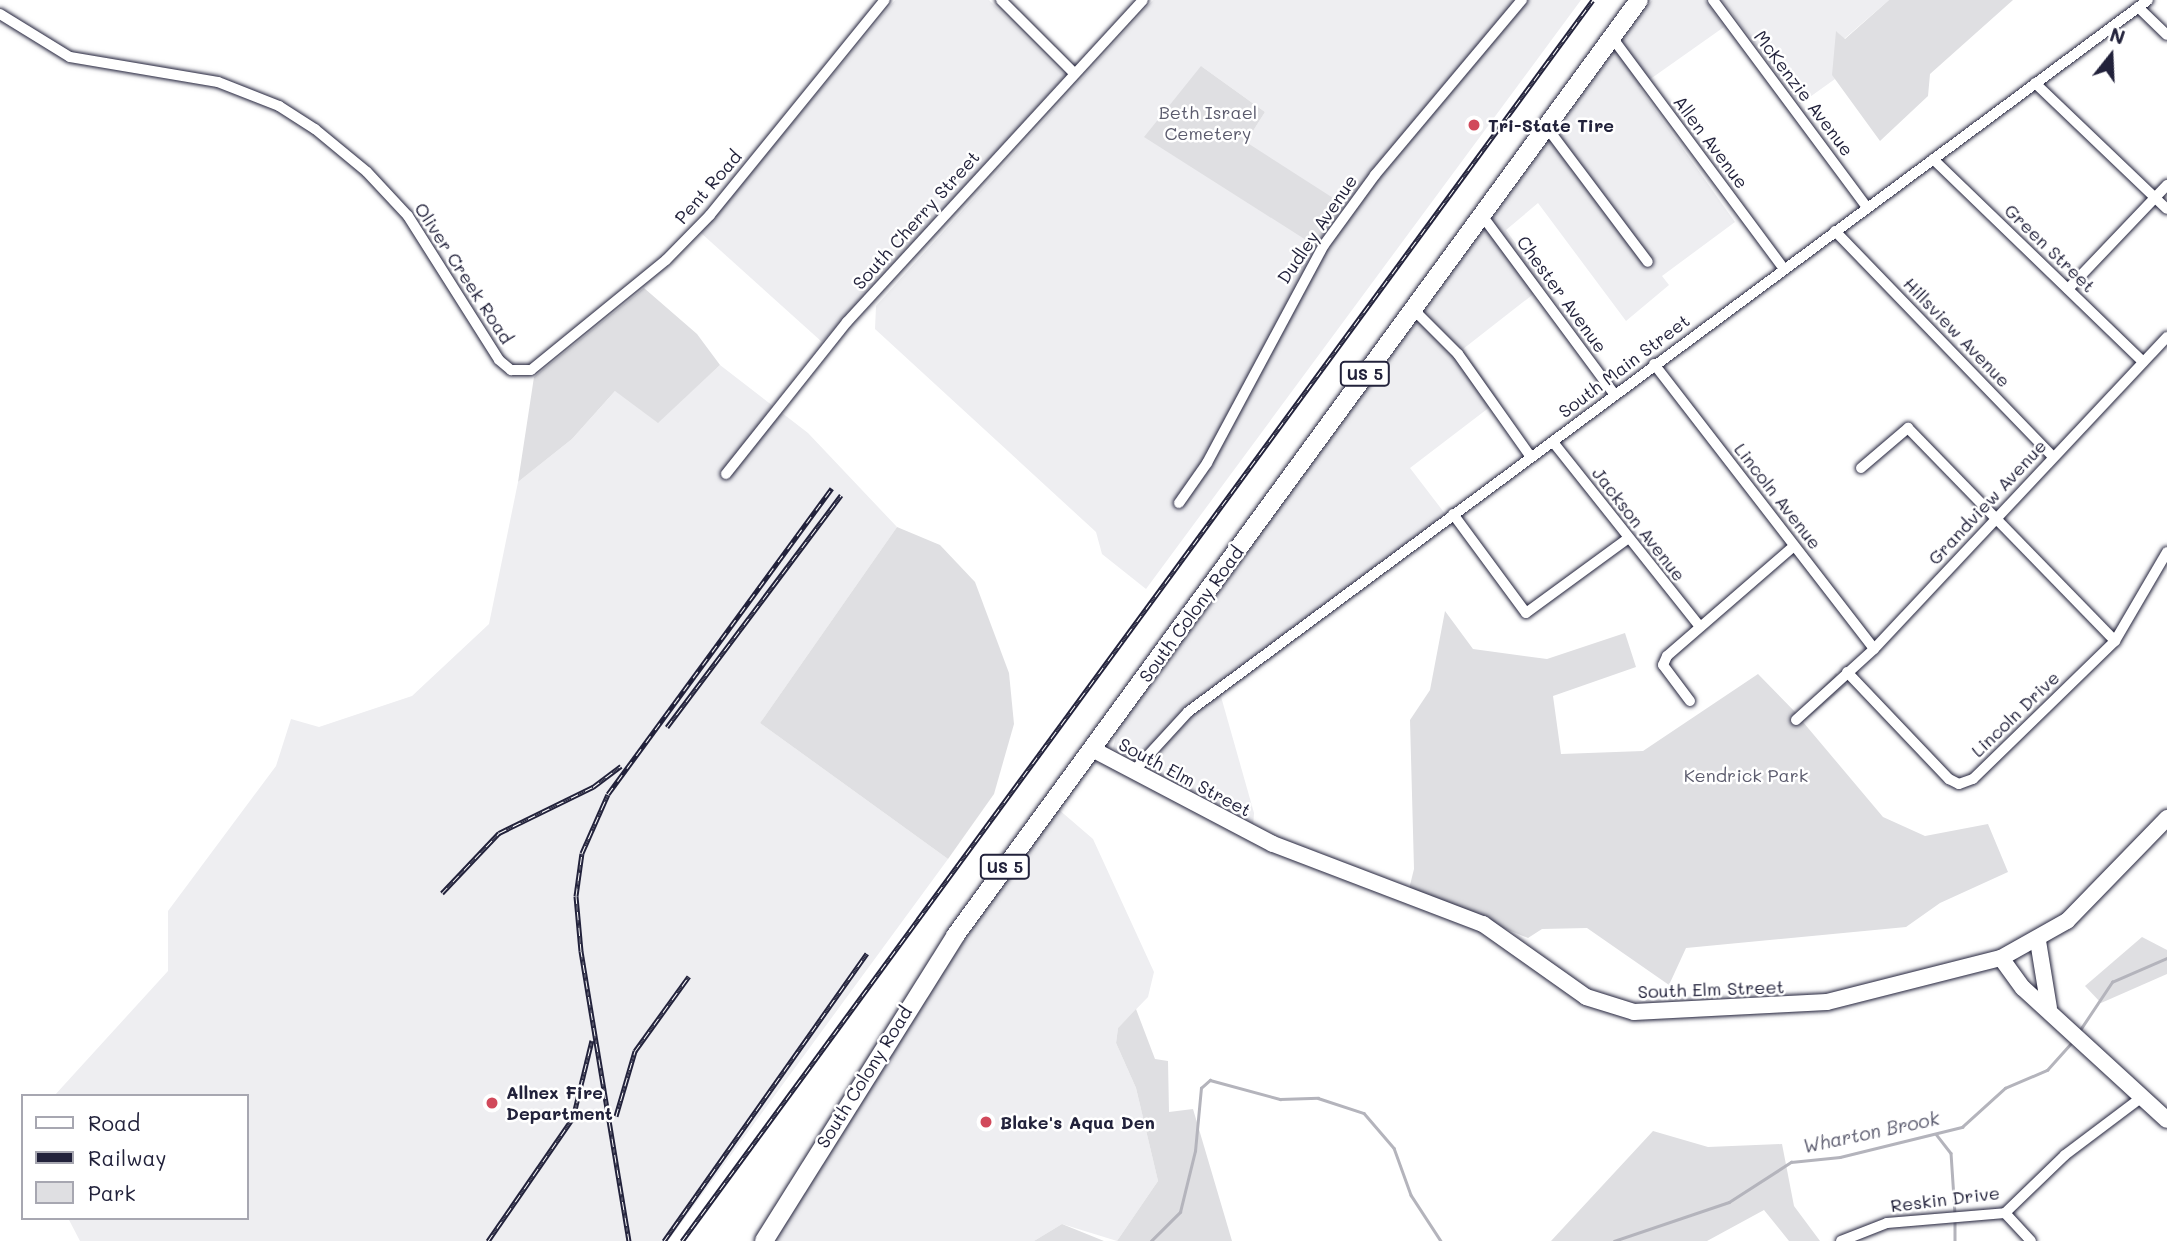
<!DOCTYPE html>
<html>
<head>
<meta charset="utf-8">
<style>
  body { margin:0 }
  #map { position:relative; width:2167px; height:1241px; overflow:hidden; background:#fff; font-family:Mali,sans-serif }
  div>[style] { position:absolute }
  [style*='--x'] { left:calc(var(--x)*1px); top:calc(var(--y)*1px); width:calc(var(--w)*1px); rotate:calc(var(--a)*1deg) }
  .built>* { inset:0; background:#eeeef1 }
  .green>* { inset:0; background:#dfdfe2 }
  .stream>* { height:2.5px; margin:-1.25px; padding:0 1.25px; transform-origin:1.25px; border-radius:1.25px; background:#b4b4bc }
  .roads { filter:drop-shadow(0 0 2px #22223b) drop-shadow(0 0 2px #22223b) }
  .minor>* { height:10px; margin:-5px; padding:0 5px; transform-origin:5px; border-radius:5px; background:#fff }
  .secondary>* { height:16px; margin:-8px; padding:0 8px; transform-origin:8px; border-radius:8px; background:#fff }
  .primary>* { height:18px; margin:-9px; padding:0 9px; transform-origin:9px; border-radius:9px; background:#fff }
  .rail>* { height:5px; margin-top:-2.5px; transform-origin:0; background:repeating-linear-gradient(90deg,#fff 0 8px,#22223b 0 16px); box-sizing:border-box; border-block:2px solid #22223b }
  .dots>* { width:19px; height:19px; translate:-50% -50%; box-sizing:border-box; border:4px solid #fff; border-radius:50% }
  span { translate:-50% -50%; white-space:nowrap; text-align:center; line-height:1.15; -webkit-text-stroke:5px #fff; paint-order:stroke }
  .shield-label span { padding:2px 5px; background:#fff; border:2px solid; border-radius:5px; -webkit-text-stroke-width:0 }
  .shield-label { font-size:16px; color:#22223b; font-weight:700 }
  .street-label { font-size:18px; color:#22223b }
  .park-label { font-size:18px; color:#5b5b6d }
  .poi-label { font-size:18px; color:#22223b; font-weight:700 }
  .left { translate:0 -50%; text-align:left }
  .water-label { font-size:19px; color:#5c5c6f; font-style:italic }
  .legend { position:absolute; left:21px; top:1094px; width:228px; height:126px; box-sizing:border-box; background:#fff; border:2px solid #a7a7b1; margin:0; padding:9px 12px; list-style:none; font-size:21px; color:#22223b }
  .legend li { display:flex; align-items:center; gap:14px; height:35px }
  .legend b { width:35px; border:2px solid #a7a7b1 }
  .north { position:absolute; left:2076px; top:21px; width:70px; height:70px; -webkit-text-stroke:5px #fff; paint-order:stroke; rotate:18deg; font-size:19px; font-weight:700; line-height:28px; text-align:center; color:#22223b }
  .north::after { content:''; display:block; margin:auto; width:24px; height:32px; background:#22223b; clip-path:polygon(50% 0,100% 100%,50% 72%,0 100%) }
</style>
</head>
<body>
<div id="map">
  <div class="built">
    <i style="clip-path:polygon(895px 0,989px 0,1065px 76px,822px 342px,701px 233px)"></i>
    <i style="clip-path:polygon(evenodd,1153px 0,1581px 0,1146px 589px,1102px 554px,1096px 532px,875px 329px,876px 306px,1153px 0,1201px 66px,1265px 112px,1246px 142px,1201px 66px)"></i>
    <i style="clip-path:polygon(1652px 0,1705px 0,1724px 27px,1639px 87px,1735px 222px,1662px 276px,1669px 285px,1626px 321px,1538px 203px,1506px 230px,1545px 285px,1463px 349px,1499px 400px,1410px 468px,1446px 515px,1218px 686px,1254px 813px,1253px 827px,1150px 776px,1113px 748px,1117px 731px)"></i>
    <i style="clip-path:polygon(1722px 0,1889px 0,1844px 39px,1837px 32px,1835px 79px,1800px 104px)"></i>
    <i style="clip-path:polygon(720px 365px,808px 433px,897px 527px,760px 723px,948px 859px,668px 1241px,80px 1241px,68px 1218px,247px 1218px,247px 1096px,54px 1096px,168px 971px,168px 911px,276px 766px,291px 719px,319px 727px,412px 696px,489px 624px,518px 482px,572px 439px,616px 390px,658px 422px)"></i>
    <i style="clip-path:polygon(1057px 808px,1093px 839px,1154px 972px,1148px 997px,1118px 1028px,1116px 1043px,1136px 1088px,1158px 1181px,1117px 1241px,1062px 1224px,1034px 1241px,772px 1241px,894px 1041px)"></i>
  </div>
  <div class="green">
    <i style="clip-path:polygon(1889px 0,2013px 0,1930px 74px,1928px 96px,1880px 141px,1832px 75px,1836px 31px,1845px 39px)"></i>
    <i style="clip-path:polygon(1201px 66px,1265px 112px,1246px 142px,1344px 205px,1317px 247px,1144px 137px)"></i>
    <i style="clip-path:polygon(644px 288px,697px 334px,720px 365px,658px 423px,615px 391px,572px 439px,518px 482px,534px 377px)"></i>
    <i style="clip-path:polygon(897px 527px,940px 545px,975px 582px,1009px 673px,1014px 724px,994px 794px,948px 859px,760px 723px)"></i>
    <i style="clip-path:polygon(1445px 611px,1473px 649px,1547px 659px,1625px 633px,1636px 667px,1553px 696px,1561px 754px,1643px 751px,1758px 674px,1798px 715px,1836px 673px,1847px 685px,1803px 722px,1883px 817px,1925px 836px,1988px 824px,2008px 872px,1940px 903px,1906px 927px,1686px 948px,1669px 985px,1587px 928px,1542px 929px,1528px 938px,1409px 889px,1414px 869px,1410px 720px,1430px 690px)"></i>
    <i style="clip-path:polygon(2142px 937px,2167px 950px,2167px 974px,2101px 1003px,2085px 986px)"></i>
    <i style="clip-path:polygon(1136px 1009px,1155px 1059px,1168px 1061px,1169px 1112px,1193px 1109px,1232px 1241px,1117px 1241px,1158px 1181px,1136px 1088px,1116px 1043px,1118px 1028px)"></i>
    <i style="clip-path:polygon(1653px 1131px,1708px 1147px,1782px 1144px,1794px 1206px,1820px 1241px,1789px 1241px,1764px 1210px,1707px 1241px,1551px 1241px)"></i>
    <i style="clip-path:polygon(1062px 1224px,1104px 1241px,1006px 1241px,1034px 1241px)"></i>
  </div>
  <div class="stream">
    <i style="--x:2080;--y:1030;--w:58;--a:-56.3"></i>
    <i style="--x:2112;--y:982;--w:60;--a:-23.6"></i>
    <i style="--x:1936;--y:1134;--w:24;--a:52"></i>
    <i style="--x:1951;--y:1153;--w:60;--a:86.2"></i>
    <i style="--x:1955;--y:1220;--w:21;--a:90"></i>
    <i style="--x:1151;--y:1241;--w:41;--a:-45"></i>
    <i style="--x:1180;--y:1212;--w:63;--a:-76.2"></i>
    <i style="--x:1195;--y:1151;--w:63;--a:-84.6"></i>
    <i style="--x:1201;--y:1088;--w:12;--a:-42"></i>
    <i style="--x:1210;--y:1080;--w:73;--a:15.2"></i>
    <i style="--x:1280;--y:1099;--w:38;--a:-2"></i>
    <i style="--x:1318;--y:1098;--w:48;--a:18.1"></i>
    <i style="--x:1364;--y:1113;--w:46;--a:49.4"></i>
    <i style="--x:1394;--y:1148;--w:50;--a:70.1"></i>
    <i style="--x:1411;--y:1195;--w:55;--a:56.9"></i>
    <i style="--x:1614;--y:1241;--w:121;--a:-18.7"></i>
    <i style="--x:1729;--y:1202;--w:74;--a:-32.8"></i>
    <i style="--x:1791;--y:1162;--w:49;--a:-5.8"></i>
    <i style="--x:1840;--y:1157;--w:126;--a:-13.8"></i>
    <i style="--x:1962;--y:1127;--w:58;--a:-42.2"></i>
    <i style="--x:2005;--y:1088;--w:46;--a:-23.2"></i>
    <i style="--x:2047;--y:1070;--w:38;--a:-48"></i>
  </div>
  <div class="roads">
    <div class="minor">
      <i style="--x:1001;--y:0;--w:103;--a:45"></i>
      <i style="--x:1713;--y:0;--w:258;--a:53.4"></i>
      <i style="--x:2138;--y:7;--w:40;--a:44"></i>
      <i style="--x:0;--y:14;--w:82;--a:31.6"></i>
      <i style="--x:70;--y:57;--w:150;--a:9.6"></i>
      <i style="--x:218;--y:82;--w:66;--a:21.5"></i>
      <i style="--x:279;--y:106;--w:43;--a:32.6"></i>
      <i style="--x:315;--y:129;--w:67;--a:39.6"></i>
      <i style="--x:367;--y:172;--w:60;--a:47"></i>
      <i style="--x:408;--y:216;--w:170;--a:57.7"></i>
      <i style="--x:499;--y:360;--w:16;--a:40"></i>
      <i style="--x:511;--y:370;--w:20;--a:0"></i>
      <i style="--x:531;--y:370;--w:174;--a:-39.2"></i>
      <i style="--x:666;--y:260;--w:63;--a:-45.6"></i>
      <i style="--x:710;--y:215;--w:277;--a:-50.9"></i>
      <i style="--x:1611;--y:36;--w:289;--a:53.4"></i>
      <i style="--x:2035;--y:83;--w:182;--a:43.7"></i>
      <i style="--x:1545;--y:125;--w:171;--a:53.1"></i>
      <i style="--x:1933;--y:159;--w:292;--a:44"></i>
      <i style="--x:1481;--y:214;--w:224;--a:53.5"></i>
      <i style="--x:1835;--y:231;--w:314;--a:46"></i>
      <i style="--x:2068;--y:289;--w:144;--a:-46.4"></i>
      <i style="--x:1413;--y:309;--w:64;--a:45"></i>
      <i style="--x:1458;--y:354;--w:126;--a:54.7"></i>
      <i style="--x:1654;--y:364;--w:360;--a:52.3"></i>
      <i style="--x:1553;--y:442;--w:236;--a:51.5"></i>
      <i style="--x:1861;--y:468;--w:62;--a:-40.4"></i>
      <i style="--x:1908;--y:428;--w:297;--a:45.8"></i>
      <i style="--x:726;--y:474;--w:194;--a:-51.5"></i>
      <i style="--x:847;--y:322;--w:437;--a:-47.4"></i>
      <i style="--x:1179;--y:503;--w:49;--a:-55"></i>
      <i style="--x:1207;--y:463;--w:247;--a:-61.8"></i>
      <i style="--x:1324;--y:245;--w:87;--a:-53.9"></i>
      <i style="--x:1375;--y:175;--w:229;--a:-50"></i>
      <i style="--x:1453;--y:514;--w:123;--a:53.6"></i>
      <i style="--x:1526;--y:613;--w:125;--a:-36.2"></i>
      <i style="--x:1847;--y:672;--w:148;--a:46.4"></i>
      <i style="--x:1949;--y:779;--w:11;--a:27"></i>
      <i style="--x:1959;--y:784;--w:15;--a:-20"></i>
      <i style="--x:1973;--y:779;--w:198;--a:-44.2"></i>
      <i style="--x:2115;--y:641;--w:103;--a:-59.7"></i>
      <i style="--x:1690;--y:701;--w:45;--a:-126.9"></i>
      <i style="--x:1663;--y:665;--w:10;--a:-66"></i>
      <i style="--x:1667;--y:656;--w:168;--a:-40.9"></i>
      <i style="--x:1796;--y:720;--w:105;--a:-42.3"></i>
      <i style="--x:1874;--y:649;--w:428;--a:-46.8"></i>
      <i style="--x:1133;--y:772;--w:81;--a:-47.5"></i>
      <i style="--x:1188;--y:712;--w:1195;--a:-36.56"></i>
      <i style="--x:2005;--y:1213;--w:38;--a:47"></i>
      <i style="--x:1841;--y:1241;--w:49;--a:-21.4"></i>
      <i style="--x:1887;--y:1223;--w:118;--a:-4.8"></i>
      <i style="--x:2005;--y:1213;--w:83;--a:-44"></i>
      <i style="--x:2065;--y:1155;--w:96;--a:-37"></i>
    </div>
    <div class="secondary">
      <i style="--x:1092;--y:749;--w:204;--a:27.7"></i>
      <i style="--x:1273;--y:844;--w:225;--a:20.9"></i>
      <i style="--x:1483;--y:924;--w:126;--a:35.3"></i>
      <i style="--x:1586;--y:997;--w:50;--a:17.4"></i>
      <i style="--x:1634;--y:1012;--w:193;--a:-3"></i>
      <i style="--x:1827;--y:1002;--w:179;--a:-14.2"></i>
      <i style="--x:2001;--y:958;--w:76;--a:-29.3"></i>
      <i style="--x:2067;--y:921;--w:144;--a:-45.8"></i>
      <i style="--x:2038;--y:941;--w:68;--a:80.7"></i>
      <i style="--x:2001;--y:958;--w:37;--a:54"></i>
      <i style="--x:2023;--y:988;--w:195;--a:42.5"></i>
    </div>
    <div class="primary">
      <i style="--x:764;--y:1241;--w:360;--a:-57.9"></i>
      <i style="--x:955;--y:936;--w:1159;--a:-53.84"></i>
    </div>
  </div>
  <div class="rail">
    <i style="--x:667;--y:727;--w:290;--a:-53.1"></i>
    <i style="--x:442;--y:893;--w:83;--a:-46.5"></i>
    <i style="--x:499;--y:833;--w:105;--a:-26.1"></i>
    <i style="--x:593;--y:787;--w:35;--a:-37"></i>
    <i style="--x:616;--y:1116;--w:68;--a:-73.7"></i>
    <i style="--x:635;--y:1051;--w:92;--a:-54.2"></i>
    <i style="--x:488;--y:1241;--w:150;--a:-55.4"></i>
    <i style="--x:573;--y:1118;--w:80;--a:-76.3"></i>
    <i style="--x:629;--y:1241;--w:294;--a:-99.4"></i>
    <i style="--x:581;--y:951;--w:55;--a:-95.2"></i>
    <i style="--x:576;--y:896;--w:43;--a:-82.1"></i>
    <i style="--x:582;--y:853;--w:64;--a:-66.2"></i>
    <i style="--x:608;--y:794;--w:379;--a:-53.8"></i>
    <i style="--x:664;--y:1241;--w:352;--a:-54.8"></i>
    <i style="--x:682;--y:1241;--w:1539;--a:-53.72"></i>
  </div>
  <div class="dots">
    <i style="left:1474px;top:125px;background:#d1495b"></i>
    <i style="left:492px;top:1103px;background:#d1495b"></i>
    <i style="left:986px;top:1122px;background:#d1495b"></i>
  </div>
  <div class="shield-label">
    <span style="left:1365px;top:374px">US 5</span>
    <span style="left:1005px;top:867px">US 5</span>
  </div>
  <div class="street-label">
    <span style="left:1804px;top:93px;rotate:53deg">McKenzie Avenue</span>
    <span style="left:1711px;top:142px;rotate:53deg">Allen Avenue</span>
    <span style="left:708px;top:187px;rotate:-49deg">Pent Road</span>
    <span style="left:916px;top:220px;rotate:-48deg">South Cherry Street</span>
    <span style="left:1317px;top:229px;rotate:-56deg">Dudley Avenue</span>
    <span style="left:2050px;top:248px;rotate:44deg">Green Street</span>
    <span style="left:464px;top:273px;rotate:57deg">Oliver Creek Road</span>
    <span style="left:1562px;top:294px;rotate:54deg">Chester Avenue</span>
    <span style="left:1957px;top:332px;rotate:46deg">Hillsview Avenue</span>
    <span style="left:1624px;top:366px;rotate:-37deg">South Main Street</span>
    <span style="left:1778px;top:496px;rotate:52deg">Lincoln Avenue</span>
    <span style="left:1987px;top:502px;rotate:-47deg">Grandview Avenue</span>
    <span style="left:1639px;top:524px;rotate:52deg">Jackson Avenue</span>
    <span style="left:1191px;top:614px;rotate:-54deg">South Colony Road</span>
    <span style="left:2015px;top:714px;rotate:-44deg">Lincoln Drive</span>
    <span style="left:1185px;top:777px;rotate:28deg">South Elm Street</span>
    <span style="left:1711px;top:989px;rotate:-2deg">South Elm Street</span>
    <span style="left:864px;top:1077px;rotate:-58deg">South Colony Road</span>
    <span style="left:1945px;top:1199px;rotate:-7deg">Reskin Drive</span>
  </div>
  <div class="park-label">
    <span style="left:1208px;top:123px">Beth Israel<br>Cemetery</span>
    <span style="left:1746px;top:775px">Kendrick Park</span>
  </div>
  <div class="poi-label">
    <span class="left" style="left:1488px;top:125px">Tri-State Tire</span>
    <span class="left" style="left:506px;top:1103px">Allnex Fire<br>Department</span>
    <span class="left" style="left:1000px;top:1122px">Blake's Aqua Den</span>
  </div>
  <div class="water-label">
    <span style="left:1871px;top:1132px;rotate:-12deg">Wharton Brook</span>
  </div>
  <ul class="legend">
  <li><b style="height:9px;background:#fff"></b>Road</li>
  <li><b style="height:9px;background:#22223b"></b>Railway</li>
  <li><b style="height:19px;background:#dfdfe2"></b>Park</li>
  </ul>
  <div class="north">N</div>
</div>
</body>
</html>
